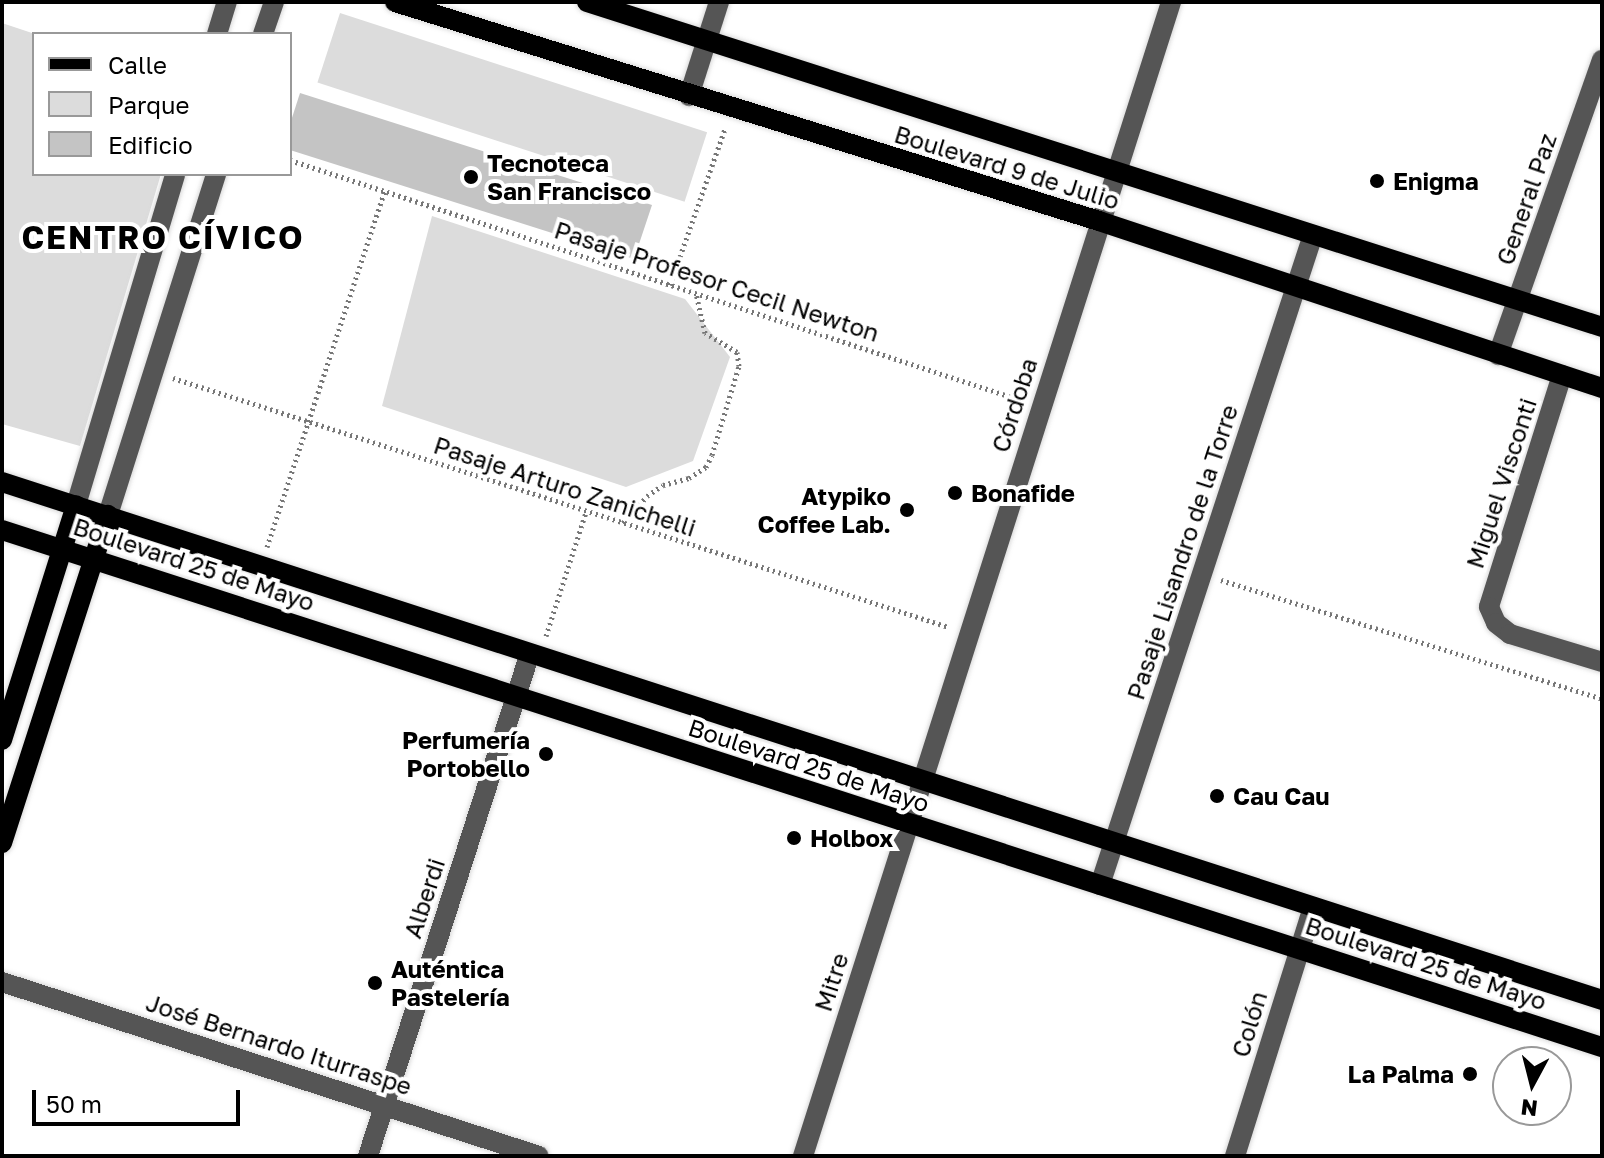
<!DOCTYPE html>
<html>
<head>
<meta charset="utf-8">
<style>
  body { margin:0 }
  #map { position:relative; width:1604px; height:1158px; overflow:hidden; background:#fff; font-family:"Golos Text",sans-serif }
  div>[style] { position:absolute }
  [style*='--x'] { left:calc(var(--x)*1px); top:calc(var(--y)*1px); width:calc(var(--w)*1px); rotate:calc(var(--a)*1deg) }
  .green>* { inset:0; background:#dcdcdc; transform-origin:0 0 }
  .building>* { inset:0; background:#c4c4c4 }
  .path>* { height:5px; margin-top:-2.5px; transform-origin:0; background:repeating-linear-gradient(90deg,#777 0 2px,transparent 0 6px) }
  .roads { filter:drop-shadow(0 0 2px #dbdbdb) drop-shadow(0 0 2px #dbdbdb) }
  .minor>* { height:20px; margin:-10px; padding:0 10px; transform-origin:10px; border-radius:10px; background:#555 }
  .major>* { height:20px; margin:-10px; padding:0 10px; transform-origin:10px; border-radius:10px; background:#000 }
  .dots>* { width:22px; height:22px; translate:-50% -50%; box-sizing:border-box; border:4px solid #fff; border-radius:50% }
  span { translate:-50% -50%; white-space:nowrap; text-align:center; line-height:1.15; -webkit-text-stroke:8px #fff; paint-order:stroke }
  .poi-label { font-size:24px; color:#000; font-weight:700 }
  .left { translate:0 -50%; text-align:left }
  .right { translate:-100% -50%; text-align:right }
  .street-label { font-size:24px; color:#000 }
  .district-label { font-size:32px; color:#000; font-weight:700; letter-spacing:2px }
  .frame { position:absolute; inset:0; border:4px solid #000; pointer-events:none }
  .legend { position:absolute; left:32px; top:32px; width:260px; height:144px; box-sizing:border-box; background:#fff; border:2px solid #999; margin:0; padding:10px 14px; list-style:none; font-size:24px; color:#000 }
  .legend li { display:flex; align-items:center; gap:16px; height:40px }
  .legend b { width:40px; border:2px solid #999 }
  .north { position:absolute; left:1492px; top:1046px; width:80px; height:80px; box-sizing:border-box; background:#fff; border:2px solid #999; border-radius:50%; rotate:187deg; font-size:22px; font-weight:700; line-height:32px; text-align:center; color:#000 }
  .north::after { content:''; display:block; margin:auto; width:28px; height:36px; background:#000; clip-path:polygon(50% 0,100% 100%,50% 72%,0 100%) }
  .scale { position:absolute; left:32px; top:1090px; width:208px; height:36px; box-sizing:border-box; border:4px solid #000; border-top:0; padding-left:10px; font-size:24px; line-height:28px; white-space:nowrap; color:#000; -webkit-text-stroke:6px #fff; paint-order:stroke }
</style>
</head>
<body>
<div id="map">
  <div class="green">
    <i style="left:340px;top:13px;width:386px;height:73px;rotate:18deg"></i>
    <i style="clip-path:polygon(2px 23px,35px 34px,34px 174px,161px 174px,80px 446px,2px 424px)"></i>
    <i style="clip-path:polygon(432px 216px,685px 299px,730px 357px,693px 461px,626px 487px,382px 406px)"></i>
  </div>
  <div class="building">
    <i style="clip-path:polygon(300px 93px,652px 205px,634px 259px,290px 150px,290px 124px)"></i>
  </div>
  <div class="path">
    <i style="--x:290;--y:160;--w:769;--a:18.18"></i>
    <i style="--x:670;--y:285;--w:165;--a:-70.6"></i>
    <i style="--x:173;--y:378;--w:815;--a:17.79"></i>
    <i style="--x:623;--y:523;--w:36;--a:-48"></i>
    <i style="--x:647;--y:496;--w:19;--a:-35"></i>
    <i style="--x:663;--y:485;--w:27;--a:-15"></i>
    <i style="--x:689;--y:478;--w:20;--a:-33"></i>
    <i style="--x:706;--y:467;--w:13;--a:-63"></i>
    <i style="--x:712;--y:455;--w:93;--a:-73.1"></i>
    <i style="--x:739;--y:366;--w:14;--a:-98"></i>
    <i style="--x:737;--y:352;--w:37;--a:-149"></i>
    <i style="--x:705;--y:333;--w:41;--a:-102.7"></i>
    <i style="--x:267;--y:547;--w:375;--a:-71.7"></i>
    <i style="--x:1221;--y:580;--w:399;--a:17.3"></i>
    <i style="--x:546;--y:636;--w:130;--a:-72.1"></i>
  </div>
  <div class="roads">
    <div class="minor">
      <i style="--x:217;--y:34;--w:34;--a:-73"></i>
      <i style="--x:263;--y:34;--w:34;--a:-71"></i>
      <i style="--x:689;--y:96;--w:99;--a:-72.3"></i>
      <i style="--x:1498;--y:355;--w:313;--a:-70.6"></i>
      <i style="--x:1562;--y:375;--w:243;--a:107.5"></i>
      <i style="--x:1489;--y:607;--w:17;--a:66"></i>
      <i style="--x:1496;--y:623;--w:18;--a:38"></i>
      <i style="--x:1510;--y:634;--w:96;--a:16.9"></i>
      <i style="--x:76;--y:505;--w:345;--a:-73.3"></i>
      <i style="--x:108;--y:515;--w:358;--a:-72.4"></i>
      <i style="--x:1100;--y:885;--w:684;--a:-71.86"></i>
      <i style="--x:2;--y:982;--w:564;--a:17.95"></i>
      <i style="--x:368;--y:1156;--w:525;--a:-72.15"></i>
      <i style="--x:803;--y:1156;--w:1211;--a:-72.31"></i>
      <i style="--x:1235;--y:1156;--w:261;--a:-72.6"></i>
    </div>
    <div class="major">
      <i style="--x:395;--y:2;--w:737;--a:17.28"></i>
      <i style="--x:1099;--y:221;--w:530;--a:18.37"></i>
      <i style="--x:587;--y:2;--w:1066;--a:17.75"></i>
      <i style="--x:2;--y:482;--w:1682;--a:17.94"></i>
      <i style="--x:2;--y:530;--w:1681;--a:17.91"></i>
      <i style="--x:2;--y:740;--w:246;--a:-72.5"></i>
      <i style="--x:2;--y:843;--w:345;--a:-72.1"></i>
    </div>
  </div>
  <div class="dots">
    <i style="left:471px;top:177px;background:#000"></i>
    <i style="left:1377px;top:181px;background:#000"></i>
    <i style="left:955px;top:493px;background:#000"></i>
    <i style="left:907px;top:510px;background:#000"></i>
    <i style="left:546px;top:754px;background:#000"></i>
    <i style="left:1217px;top:796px;background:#000"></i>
    <i style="left:794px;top:838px;background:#000"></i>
    <i style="left:375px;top:983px;background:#000"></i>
    <i style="left:1470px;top:1074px;background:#000"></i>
  </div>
  <div class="poi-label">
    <span class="left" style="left:487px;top:177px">Tecnoteca<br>San Francisco</span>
    <span class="left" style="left:1393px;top:181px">Enigma</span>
    <span class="left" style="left:971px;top:493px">Bonafide</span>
    <span class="right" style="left:891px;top:510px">Atypiko<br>Coffee Lab.</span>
    <span class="right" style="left:530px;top:754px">Perfumería<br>Portobello</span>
    <span class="left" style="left:1233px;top:796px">Cau Cau</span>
    <span class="left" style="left:810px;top:838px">Holbox</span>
    <span class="left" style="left:391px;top:983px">Auténtica<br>Pastelería</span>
    <span class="right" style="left:1454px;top:1074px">La Palma</span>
  </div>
  <div class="street-label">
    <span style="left:1007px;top:167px;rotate:17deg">Boulevard 9 de Julio</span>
    <span style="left:1526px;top:199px;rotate:-71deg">General Paz</span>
    <span style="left:717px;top:281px;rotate:18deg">Pasaje Profesor Cecil Newton</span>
    <span style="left:1014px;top:405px;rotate:-72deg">Córdoba</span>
    <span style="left:1501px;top:483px;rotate:-72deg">Miguel Visconti</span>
    <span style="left:565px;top:486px;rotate:18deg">Pasaje Arturo Zanichelli</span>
    <span style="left:1182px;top:552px;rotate:-72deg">Pasaje Lisandro de la Torre</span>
    <span style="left:194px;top:564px;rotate:18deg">Boulevard 25 de Mayo</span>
    <span style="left:809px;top:765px;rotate:18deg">Boulevard 25 de Mayo</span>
    <span style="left:424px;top:898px;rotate:-72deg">Alberdi</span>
    <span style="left:1426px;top:963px;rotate:18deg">Boulevard 25 de Mayo</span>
    <span style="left:831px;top:982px;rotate:-72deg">Mitre</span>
    <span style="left:1249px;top:1024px;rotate:-73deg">Colón</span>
    <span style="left:279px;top:1044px;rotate:18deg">José Bernardo Iturraspe</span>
  </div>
  <div class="district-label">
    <span style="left:163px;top:237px">CENTRO CÍVICO</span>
  </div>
  <div class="frame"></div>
  <ul class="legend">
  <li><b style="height:10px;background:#000"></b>Calle</li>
  <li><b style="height:22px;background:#dcdcdc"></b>Parque</li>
  <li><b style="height:22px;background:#c4c4c4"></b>Edificio</li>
  </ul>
  <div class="north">N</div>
  <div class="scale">50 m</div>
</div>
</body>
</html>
